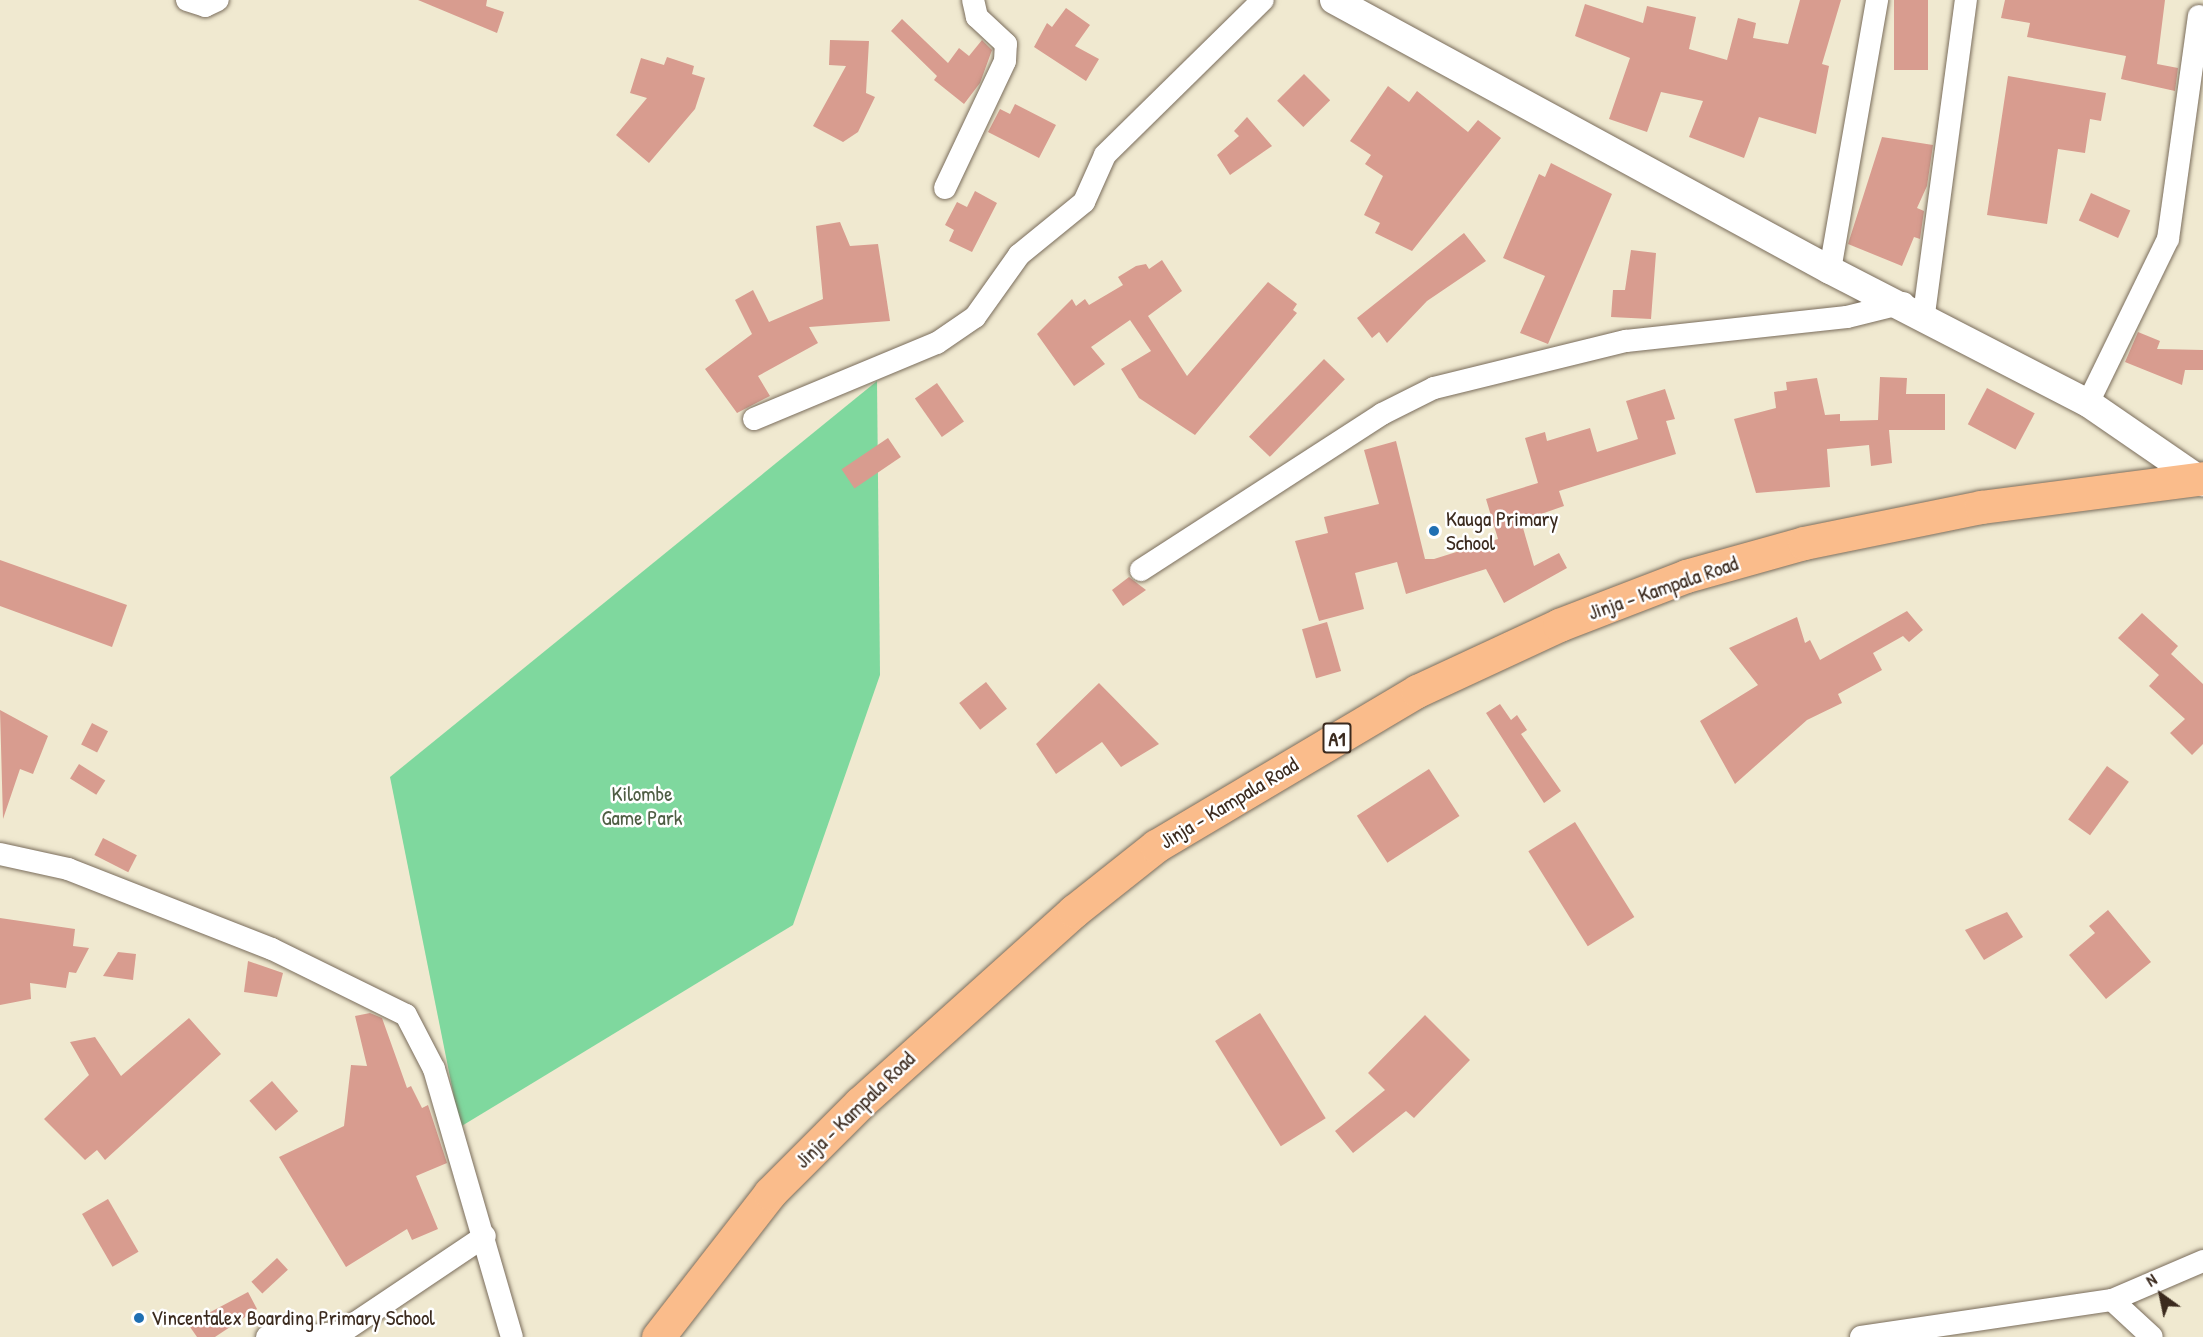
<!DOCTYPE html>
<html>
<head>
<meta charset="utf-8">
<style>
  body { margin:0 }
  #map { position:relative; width:2203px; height:1337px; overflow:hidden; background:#f0e9d0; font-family:"Patrick Hand",sans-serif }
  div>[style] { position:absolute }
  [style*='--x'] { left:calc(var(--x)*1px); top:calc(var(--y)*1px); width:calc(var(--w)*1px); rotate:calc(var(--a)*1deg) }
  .green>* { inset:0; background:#7fd89e }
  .building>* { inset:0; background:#d89c8f; transform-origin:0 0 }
  .roads { filter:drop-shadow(0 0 2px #7a6d5c) drop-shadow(0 0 2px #7a6d5c) }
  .minor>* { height:22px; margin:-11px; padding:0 11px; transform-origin:11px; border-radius:11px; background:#fff }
  .tertiary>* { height:28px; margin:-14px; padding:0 14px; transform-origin:14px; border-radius:14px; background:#fff }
  .trunk>* { height:33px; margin:-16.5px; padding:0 16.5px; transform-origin:16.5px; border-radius:16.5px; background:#fabc8b }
  .dots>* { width:16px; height:16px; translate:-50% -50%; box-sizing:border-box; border:3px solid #fff; border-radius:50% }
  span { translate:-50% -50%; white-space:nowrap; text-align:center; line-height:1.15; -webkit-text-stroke:5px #fff; paint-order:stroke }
  .shield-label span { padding:2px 4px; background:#fff; border:2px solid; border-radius:4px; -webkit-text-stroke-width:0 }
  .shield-label { font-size:20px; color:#3b2a1e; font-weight:700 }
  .poi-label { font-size:21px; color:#3b2a1e }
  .left { translate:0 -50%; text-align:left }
  .street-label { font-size:21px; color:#3b2a1e }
  .park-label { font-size:21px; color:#4f5e44 }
  .north { position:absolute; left:2131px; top:1265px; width:60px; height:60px; -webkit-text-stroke:4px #fff; paint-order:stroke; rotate:327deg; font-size:16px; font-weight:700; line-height:24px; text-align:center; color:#3b2a1e }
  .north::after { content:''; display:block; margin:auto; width:21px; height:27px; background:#3b2a1e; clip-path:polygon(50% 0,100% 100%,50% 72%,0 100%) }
</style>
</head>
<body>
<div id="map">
  <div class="green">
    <i style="clip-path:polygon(877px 381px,880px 675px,793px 925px,460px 1127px,390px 777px)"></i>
  </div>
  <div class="building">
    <i style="clip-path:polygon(418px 0,487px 0,486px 6px,504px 12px,497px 33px)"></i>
    <i style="clip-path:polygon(1800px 0,1841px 0,1822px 64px,1829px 66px,1816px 134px,1759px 117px,1744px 158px,1689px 137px,1703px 101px,1661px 92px,1647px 132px,1609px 119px,1630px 58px,1575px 36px,1585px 4px,1643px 23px,1647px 6px,1696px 17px,1689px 49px,1727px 60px,1738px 18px,1756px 23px,1753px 38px,1788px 44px)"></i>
    <i style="left:1894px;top:0;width:34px;height:70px"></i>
    <i style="clip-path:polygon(2005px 0,2165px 0,2157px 64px,2178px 68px,2175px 91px,2121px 79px,2126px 56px,2027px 37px,2030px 23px,2001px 18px)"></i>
    <i style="clip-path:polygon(1066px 8px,1090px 25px,1075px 46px,1099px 59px,1086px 81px,1034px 47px,1047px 23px,1052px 27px)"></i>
    <i style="clip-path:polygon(902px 19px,948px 63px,959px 48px,969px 56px,982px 40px,992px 50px,980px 83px,964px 104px,934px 80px,937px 76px,891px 31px)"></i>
    <i style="clip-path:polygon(830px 40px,869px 41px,866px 93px,875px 97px,858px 132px,843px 142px,813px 126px,846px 66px,829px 65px)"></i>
    <i style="clip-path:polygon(667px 57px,694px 66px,692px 74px,705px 78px,695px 109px,649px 163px,616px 135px,647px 98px,630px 93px,641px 58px,664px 65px)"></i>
    <i style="left:1304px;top:74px;width:37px;height:38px;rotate:45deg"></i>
    <i style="clip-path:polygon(2008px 76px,2106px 93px,2101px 121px,2090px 119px,2085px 153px,2058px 149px,2047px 224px,1987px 215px)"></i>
    <i style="clip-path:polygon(1388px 86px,1409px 102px,1417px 91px,1468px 132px,1478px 120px,1501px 138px,1412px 251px,1375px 233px,1380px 223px,1364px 215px,1383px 176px,1365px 164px,1371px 155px,1350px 141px)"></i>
    <i style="clip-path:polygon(1015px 104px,1056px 125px,1039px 158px,988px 132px,1000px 109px,1010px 114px)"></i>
    <i style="clip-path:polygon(1247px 117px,1272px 146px,1230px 175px,1217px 155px,1239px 136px,1234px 131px)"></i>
    <i style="clip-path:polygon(1882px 137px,1933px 145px,1927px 186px,1917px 208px,1924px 211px,1920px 239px,1914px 237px,1902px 266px,1848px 244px)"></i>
    <i style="clip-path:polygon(1551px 163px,1612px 194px,1548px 344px,1520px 333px,1545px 276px,1503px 258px,1539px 174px,1545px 177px)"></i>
    <i style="clip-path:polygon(975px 191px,997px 203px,972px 252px,949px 241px,954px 230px,945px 225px,957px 202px,967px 207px)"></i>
    <i style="left:2091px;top:193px;width:43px;height:30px;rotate:24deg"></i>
    <i style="clip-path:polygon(840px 222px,850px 246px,878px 244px,890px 321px,809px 327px,818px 343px,758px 376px,770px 396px,737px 413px,705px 369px,752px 334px,735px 300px,753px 290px,769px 322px,823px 299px,816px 226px)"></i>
    <i style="clip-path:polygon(1464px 233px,1486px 261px,1427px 301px,1387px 343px,1379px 332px,1372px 338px,1357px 318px)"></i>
    <i style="clip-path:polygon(1631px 250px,1656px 253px,1651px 319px,1611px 317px,1613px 290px,1625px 290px)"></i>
    <i style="clip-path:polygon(1162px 260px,1182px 291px,1148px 316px,1187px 376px,1268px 282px,1297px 304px,1293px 310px,1297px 313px,1195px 435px,1139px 398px,1121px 369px,1151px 351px,1130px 320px,1091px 347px,1105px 364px,1074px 386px,1037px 334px,1072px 299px,1076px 306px,1085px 299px,1089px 305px,1123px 285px,1118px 277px,1136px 266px,1146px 264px,1149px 269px)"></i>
    <i style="clip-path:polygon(2138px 332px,2160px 341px,2157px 349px,2203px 350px,2203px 370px,2185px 370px,2182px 385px,2125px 362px)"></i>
    <i style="left:1324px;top:359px;width:29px;height:108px;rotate:44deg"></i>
    <i style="clip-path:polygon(1880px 377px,1907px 378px,1906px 394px,1945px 394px,1945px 430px,1889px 430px,1892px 463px,1871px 466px,1869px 445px,1827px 449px,1830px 487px,1756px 493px,1734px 419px,1776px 408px,1774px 392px,1787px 390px,1786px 382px,1817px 378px,1825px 415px,1840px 414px,1840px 421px,1878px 420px)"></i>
    <i style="left:937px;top:383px;width:47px;height:27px;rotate:55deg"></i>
    <i style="left:1987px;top:388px;width:54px;height:41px;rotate:28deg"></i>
    <i style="clip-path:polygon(1665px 389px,1675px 419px,1666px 421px,1676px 454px,1559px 491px,1564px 506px,1521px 521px,1534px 566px,1559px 553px,1567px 568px,1504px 603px,1486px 569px,1406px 594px,1397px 562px,1355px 573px,1364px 609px,1319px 621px,1295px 541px,1328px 533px,1324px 517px,1379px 504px,1364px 450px,1396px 441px,1425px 559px,1434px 559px,1498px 539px,1486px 499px,1538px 483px,1525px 438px,1545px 432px,1547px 441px,1590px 428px,1597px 452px,1638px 439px,1626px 401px)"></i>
    <i style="left:888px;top:438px;width:23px;height:56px;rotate:56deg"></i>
    <i style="clip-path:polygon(0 560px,127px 605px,112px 647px,0 606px)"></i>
    <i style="clip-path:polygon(1129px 577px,1146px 590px,1123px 606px,1112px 590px)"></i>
    <i style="clip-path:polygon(1907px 611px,1923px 630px,1909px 642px,1903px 636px,1873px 653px,1882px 670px,1838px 694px,1842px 703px,1807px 720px,1735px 784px,1700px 721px,1758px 685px,1729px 648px,1797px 617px,1805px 643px,1810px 640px,1820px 660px)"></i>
    <i style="clip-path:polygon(2142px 613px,2178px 646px,2171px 654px,2203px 684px,2203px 744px,2192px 755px,2170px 733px,2185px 719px,2149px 686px,2159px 675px,2118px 638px)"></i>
    <i style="left:1327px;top:622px;width:51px;height:26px;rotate:74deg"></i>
    <i style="left:986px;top:682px;width:34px;height:34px;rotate:52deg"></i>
    <i style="clip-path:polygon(1099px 683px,1159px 744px,1121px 767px,1102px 742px,1056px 774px,1036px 744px)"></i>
    <i style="clip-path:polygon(1500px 704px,1511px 720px,1517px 715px,1527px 730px,1521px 734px,1561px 791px,1544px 803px,1486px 713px)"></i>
    <i style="clip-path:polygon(0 710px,48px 736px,33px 774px,20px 769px,3px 819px)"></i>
    <i style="left:92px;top:723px;width:18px;height:24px;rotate:27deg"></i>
    <i style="left:79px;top:764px;width:31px;height:17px;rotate:32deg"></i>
    <i style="left:2107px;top:766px;width:27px;height:66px;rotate:36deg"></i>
    <i style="left:1429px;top:769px;width:56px;height:86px;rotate:57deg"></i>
    <i style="left:1575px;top:822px;width:112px;height:55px;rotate:58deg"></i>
    <i style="left:103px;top:838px;width:38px;height:19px;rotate:27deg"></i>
    <i style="clip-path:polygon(2108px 910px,2151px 962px,2106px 999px,2069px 955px,2095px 933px,2089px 926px)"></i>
    <i style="clip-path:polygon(2007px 912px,2023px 937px,1984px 960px,1965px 930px)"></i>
    <i style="clip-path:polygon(0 918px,75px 929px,73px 946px,89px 948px,76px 973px,69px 972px,66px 988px,30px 983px,31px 999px,0 1005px)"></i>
    <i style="clip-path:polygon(118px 952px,136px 954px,133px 980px,103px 976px)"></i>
    <i style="clip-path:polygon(248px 961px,283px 973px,277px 997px,244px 992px)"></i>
    <i style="clip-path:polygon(370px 1013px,382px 1018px,407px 1088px,411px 1086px,422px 1108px,428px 1105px,447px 1163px,416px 1176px,438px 1229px,412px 1240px,407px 1229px,346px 1267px,279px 1157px,344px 1126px,351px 1065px,367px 1066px,355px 1016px)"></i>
    <i style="left:1260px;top:1013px;width:124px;height:53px;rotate:58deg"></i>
    <i style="clip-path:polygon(1425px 1015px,1470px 1060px,1414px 1118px,1406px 1111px,1353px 1153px,1335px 1131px,1385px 1090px,1368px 1073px)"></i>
    <i style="clip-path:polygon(189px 1018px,221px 1054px,105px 1160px,97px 1150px,85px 1160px,44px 1119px,89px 1075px,70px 1042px,95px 1037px,121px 1076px)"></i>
    <i style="left:272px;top:1081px;width:40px;height:30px;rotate:49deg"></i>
    <i style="left:108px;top:1199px;width:61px;height:30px;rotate:60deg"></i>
    <i style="left:277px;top:1258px;width:16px;height:35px;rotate:47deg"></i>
    <i style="clip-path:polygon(248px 1292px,257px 1309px,215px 1337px,197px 1337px,188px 1324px)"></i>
  </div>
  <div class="roads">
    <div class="minor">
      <i style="--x:187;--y:0;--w:19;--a:18"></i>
      <i style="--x:205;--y:6;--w:14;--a:-25"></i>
      <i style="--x:945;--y:188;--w:140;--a:-64.7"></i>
      <i style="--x:1005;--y:61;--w:17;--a:-87"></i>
      <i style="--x:1006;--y:44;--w:40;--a:-137"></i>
      <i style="--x:977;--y:17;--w:17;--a:-103"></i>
      <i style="--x:1830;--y:270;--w:274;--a:-80.1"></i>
      <i style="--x:1924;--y:314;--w:317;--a:-82.4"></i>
      <i style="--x:2088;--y:403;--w:182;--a:-64"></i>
      <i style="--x:2168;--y:239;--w:225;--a:-82.1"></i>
      <i style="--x:754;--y:419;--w:198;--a:-22.6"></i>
      <i style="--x:937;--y:343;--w:46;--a:-34.4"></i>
      <i style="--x:975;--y:317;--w:76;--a:-54.6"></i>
      <i style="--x:1019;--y:255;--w:84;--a:-39.2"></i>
      <i style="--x:1084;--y:202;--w:51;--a:-65.9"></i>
      <i style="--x:1105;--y:155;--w:221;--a:-44.5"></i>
      <i style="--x:1141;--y:570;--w:287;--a:-32.9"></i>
      <i style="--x:1382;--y:414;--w:58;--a:-26.6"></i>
      <i style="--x:1434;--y:388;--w:198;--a:-13.8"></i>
      <i style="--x:1626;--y:341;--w:222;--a:-6.2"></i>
      <i style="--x:1847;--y:317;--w:58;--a:-14"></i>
      <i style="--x:0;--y:854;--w:70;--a:12.4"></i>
      <i style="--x:68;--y:869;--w:219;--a:21.4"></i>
      <i style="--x:272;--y:949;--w:149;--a:26.2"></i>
      <i style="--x:406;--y:1015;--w:61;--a:62.6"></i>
      <i style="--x:434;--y:1069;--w:279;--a:73.8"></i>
      <i style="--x:2112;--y:1300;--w:54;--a:42.8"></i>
      <i style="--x:267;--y:1337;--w:15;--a:-23"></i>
      <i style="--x:281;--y:1331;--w:26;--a:13"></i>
      <i style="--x:306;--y:1337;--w:36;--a:-8"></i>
      <i style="--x:342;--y:1332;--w:172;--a:-33.9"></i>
      <i style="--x:1861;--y:1337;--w:254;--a:-8.4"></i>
      <i style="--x:2112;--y:1300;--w:99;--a:-23.2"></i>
    </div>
    <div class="tertiary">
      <i style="--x:1334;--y:0;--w:565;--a:28.56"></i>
      <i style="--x:1830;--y:270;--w:290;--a:27.3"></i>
      <i style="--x:2088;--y:403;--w:140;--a:34.5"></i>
    </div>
    <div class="trunk">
      <i style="--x:658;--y:1337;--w:182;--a:-52.1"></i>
      <i style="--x:770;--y:1193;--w:127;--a:-45"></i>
      <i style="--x:860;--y:1103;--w:288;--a:-41.9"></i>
      <i style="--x:1074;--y:911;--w:105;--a:-38.4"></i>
      <i style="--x:1156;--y:846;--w:304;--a:-30.7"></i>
      <i style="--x:1417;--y:691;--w:157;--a:-24.9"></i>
      <i style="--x:1559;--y:625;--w:136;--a:-21.1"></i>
      <i style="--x:1686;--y:576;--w:123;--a:-15.6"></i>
      <i style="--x:1804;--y:543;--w:181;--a:-11.5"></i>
      <i style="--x:1981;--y:507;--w:224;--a:-7.4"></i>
    </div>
  </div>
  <div class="dots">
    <i style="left:1434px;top:531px;background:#1f6fb2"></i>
    <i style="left:139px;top:1318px;background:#1f6fb2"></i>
  </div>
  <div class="shield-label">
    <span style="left:1337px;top:738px">A1</span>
  </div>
  <div class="poi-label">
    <span class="left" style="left:1446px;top:531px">Kauga Primary<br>School</span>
    <span class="left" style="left:151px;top:1318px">Vincentalex Boarding Primary School</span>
  </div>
  <div class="street-label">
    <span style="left:1663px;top:588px;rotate:-19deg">Jinja - Kampala Road</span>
    <span style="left:1229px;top:803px;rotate:-31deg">Jinja - Kampala Road</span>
    <span style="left:855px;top:1110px;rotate:-44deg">Jinja - Kampala Road</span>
  </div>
  <div class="park-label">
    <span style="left:642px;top:806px">Kilombe<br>Game Park</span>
  </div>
  <div class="north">N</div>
</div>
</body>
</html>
